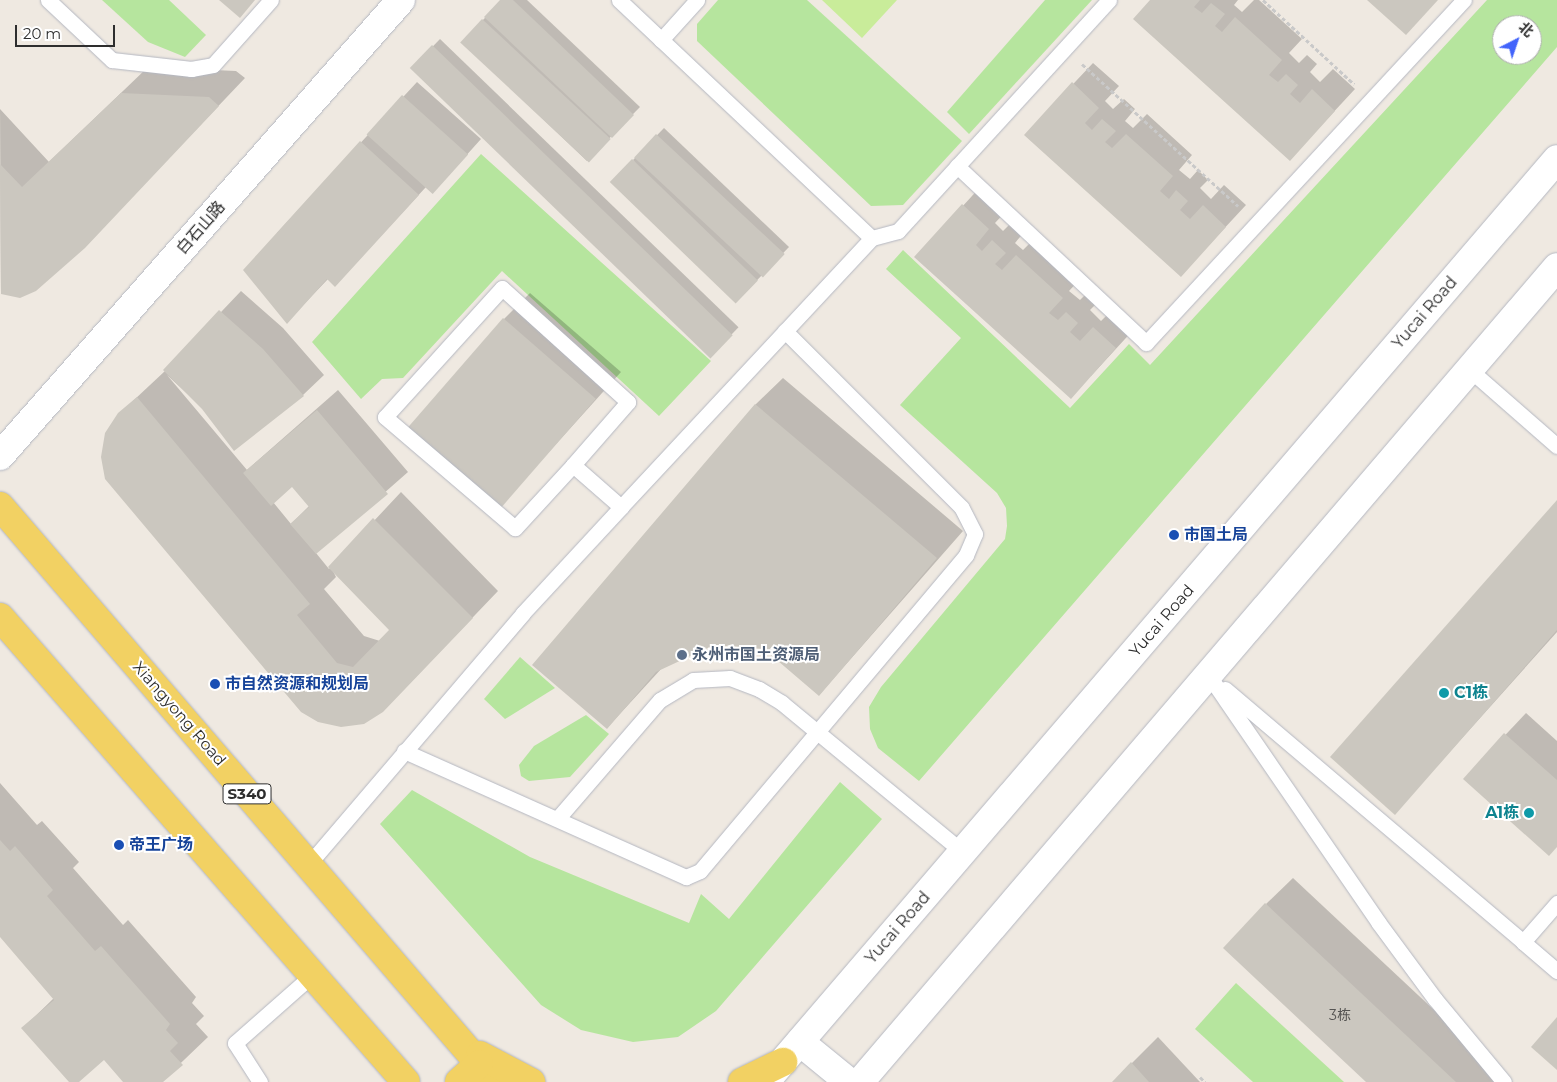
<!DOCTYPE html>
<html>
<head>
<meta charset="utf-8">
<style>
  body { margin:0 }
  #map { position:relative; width:1557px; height:1082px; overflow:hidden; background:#efe9e1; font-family:Montserrat,"Noto Sans SC",sans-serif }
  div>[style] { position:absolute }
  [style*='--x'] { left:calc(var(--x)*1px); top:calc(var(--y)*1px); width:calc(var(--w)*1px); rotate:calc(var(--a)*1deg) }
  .green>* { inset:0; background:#b6e59e }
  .pitch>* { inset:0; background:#c9ec9a }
  .shadow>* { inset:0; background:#0003; transform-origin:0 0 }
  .building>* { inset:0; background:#cbc7bf; transform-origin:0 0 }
  .path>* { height:3px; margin-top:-1.5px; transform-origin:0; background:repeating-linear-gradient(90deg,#c9c9c9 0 4px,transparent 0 6.5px) }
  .roads { filter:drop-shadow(0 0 1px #b4b7c1) drop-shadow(0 0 1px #b4b7c1) }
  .lane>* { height:15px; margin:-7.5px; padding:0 7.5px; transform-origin:7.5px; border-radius:7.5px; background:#fff }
  .street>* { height:28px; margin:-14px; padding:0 14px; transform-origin:14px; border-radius:14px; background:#fff }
  .secondary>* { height:28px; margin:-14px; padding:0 14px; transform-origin:14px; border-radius:14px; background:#fff }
  .primary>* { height:28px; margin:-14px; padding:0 14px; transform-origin:14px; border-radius:14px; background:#f2d163 }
  .dots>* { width:14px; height:14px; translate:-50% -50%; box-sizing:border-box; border:2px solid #fff; border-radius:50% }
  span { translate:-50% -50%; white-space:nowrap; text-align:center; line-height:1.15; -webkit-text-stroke:4px #fff; paint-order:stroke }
  .number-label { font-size:14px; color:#555452 }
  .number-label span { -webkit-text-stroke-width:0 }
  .shield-label span { padding:1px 4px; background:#fff; border:1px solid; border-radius:4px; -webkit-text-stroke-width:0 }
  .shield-label { font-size:15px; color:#2e2e2e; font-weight:700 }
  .street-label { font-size:16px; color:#2e2e2e }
  .transit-label { font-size:16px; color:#164399; font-weight:700 }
  .left { translate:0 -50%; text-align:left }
  .service-label { font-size:16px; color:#4e5e75; font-weight:700 }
  .culture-label { font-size:16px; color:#0d838f; font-weight:700 }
  .right { translate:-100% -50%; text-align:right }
  .north { position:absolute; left:1492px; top:15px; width:50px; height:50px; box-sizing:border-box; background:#fff; border:1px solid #ababab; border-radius:50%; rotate:41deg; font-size:14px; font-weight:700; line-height:20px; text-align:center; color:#2e2e2e }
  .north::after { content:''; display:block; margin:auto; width:18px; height:22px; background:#4264fb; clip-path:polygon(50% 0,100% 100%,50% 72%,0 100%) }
  .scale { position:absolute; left:15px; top:25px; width:100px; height:22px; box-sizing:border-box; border:2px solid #2e2e2e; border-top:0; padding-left:6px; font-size:15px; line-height:18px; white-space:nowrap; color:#2e2e2e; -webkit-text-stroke:4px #fff; paint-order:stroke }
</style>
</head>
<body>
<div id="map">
  <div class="green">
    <i style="clip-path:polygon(102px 0,169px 0,206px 35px,185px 57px,148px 42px)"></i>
    <i style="clip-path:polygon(718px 0,807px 0,962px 141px,903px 205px,871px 206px,697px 41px,697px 24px)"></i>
    <i style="clip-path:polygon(1045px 0,1092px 0,969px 134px,947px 112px)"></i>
    <i style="clip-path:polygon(evenodd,1487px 0,1557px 0,1557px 47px,919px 781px,878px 748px,870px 729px,869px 707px,881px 687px,1005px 539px,1007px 526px,1006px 508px,997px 493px,900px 405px,961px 338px,886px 269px,903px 250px,1070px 408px,1129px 344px,1150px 365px,1487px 0,1502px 25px,1532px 25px,1532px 55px,1502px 55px,1502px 25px)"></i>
    <i style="clip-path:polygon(481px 154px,711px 361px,659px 416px,502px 271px,403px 378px,382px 379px,361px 399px,312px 342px)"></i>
    <i style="clip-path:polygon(520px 657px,555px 688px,505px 719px,484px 699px)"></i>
    <i style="clip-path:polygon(586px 715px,609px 734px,570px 777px,529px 781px,521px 776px,519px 765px,534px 746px)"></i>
    <i style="clip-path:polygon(840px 782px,882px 819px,716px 1011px,678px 1037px,633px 1042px,581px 1030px,541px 1005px,380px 824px,412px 790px,530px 857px,689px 923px,701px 894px,729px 919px)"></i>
    <i style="clip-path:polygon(1236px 983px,1344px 1082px,1253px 1082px,1195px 1029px)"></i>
  </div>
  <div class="pitch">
    <i style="clip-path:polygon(822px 0,897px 0,862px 38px)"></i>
  </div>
  <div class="shadow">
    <i style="clip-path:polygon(502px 0,527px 0,640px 107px,587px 161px,462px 42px)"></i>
    <i style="clip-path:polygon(1152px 0,1238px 0,1234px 5px,1242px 12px,1254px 0,1259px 0,1302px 39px,1289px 53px,1299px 63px,1307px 55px,1317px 64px,1310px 72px,1320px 82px,1333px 69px,1355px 89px,1290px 159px)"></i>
    <i style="left:440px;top:39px;width:415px;height:40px;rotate:44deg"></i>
    <i style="clip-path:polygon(1093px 63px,1119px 86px,1105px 101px,1113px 109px,1124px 99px,1135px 109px,1125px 121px,1133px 128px,1147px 114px,1192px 155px,1179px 170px,1190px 179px,1198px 170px,1208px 180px,1200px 188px,1211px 199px,1224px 185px,1246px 205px,1181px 275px,1025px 135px)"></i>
    <i style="clip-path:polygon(148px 67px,236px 71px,245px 78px,111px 219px,1px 293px,0 109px,49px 162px)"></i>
    <i style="clip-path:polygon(417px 82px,481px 139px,446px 178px,426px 187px,355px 264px,328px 279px,287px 322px,277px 233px)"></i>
    <i style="clip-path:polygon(664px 128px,789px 247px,737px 301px,633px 160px)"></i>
    <i style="clip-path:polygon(983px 184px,1009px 208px,995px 223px,1003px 231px,1014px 220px,1025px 231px,1015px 243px,1023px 250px,1037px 236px,1083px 276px,1069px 291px,1080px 300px,1088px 292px,1098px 302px,1090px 310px,1101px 321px,1115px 307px,1136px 327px,1091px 376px,916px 257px)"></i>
    <i style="clip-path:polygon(evenodd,241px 291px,283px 328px,324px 375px,303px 395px,203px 408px,167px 375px,247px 470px,338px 390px,408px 472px,316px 553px,329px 569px,401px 492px,498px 591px,409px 684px,341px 726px,119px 414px,165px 371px,241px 291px,293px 485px,310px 505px,291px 524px,273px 502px,293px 485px,241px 291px,333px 571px,390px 630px,380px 641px,364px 636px,324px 589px,336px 577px,333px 571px)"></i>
    <i style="clip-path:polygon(530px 293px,621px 372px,500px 506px,504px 319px)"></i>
    <i style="clip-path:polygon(783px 378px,963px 531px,819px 695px,764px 648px,714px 644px,662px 668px,607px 728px,534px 665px,756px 404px)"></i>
    <i style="clip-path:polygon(1557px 502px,1557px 632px,1395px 813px)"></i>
    <i style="clip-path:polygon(1526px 713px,1557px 741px,1557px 846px,1464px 779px)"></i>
    <i style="clip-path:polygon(0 783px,37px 825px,42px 821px,79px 862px,73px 868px,123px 925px,128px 920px,196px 997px,192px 1003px,204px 1016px,196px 1024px,208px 1037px,161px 1082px,124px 1082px,104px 1058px,77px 1082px,70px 1082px,23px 1028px,54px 998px,0 935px)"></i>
    <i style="clip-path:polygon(1293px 878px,1511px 1082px,1368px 1082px,1266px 904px)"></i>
    <i style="clip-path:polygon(1158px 1037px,1200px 1082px,1113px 1082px)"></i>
  </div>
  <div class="building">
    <i style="clip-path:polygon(219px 0,255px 0,240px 18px)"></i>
    <i style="clip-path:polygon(500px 0,513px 0,634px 115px,612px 138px,484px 17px)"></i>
    <i style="clip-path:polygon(1150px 0,1200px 0,1194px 7px,1202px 13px,1211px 3px,1225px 14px,1215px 26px,1222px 32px,1235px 17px,1282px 60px,1269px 75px,1278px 82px,1286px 74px,1298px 85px,1290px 94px,1300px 103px,1312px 89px,1335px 111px,1290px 161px,1133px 19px)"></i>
    <i style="clip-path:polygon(1367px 0,1438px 0,1406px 35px)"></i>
    <i style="left:482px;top:19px;width:176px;height:32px;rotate:43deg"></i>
    <i style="left:432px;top:45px;width:418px;height:32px;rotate:44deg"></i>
    <i style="clip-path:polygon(1072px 82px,1099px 108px,1085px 123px,1092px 130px,1102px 119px,1116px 131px,1105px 142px,1112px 148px,1126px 134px,1173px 176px,1160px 191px,1169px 199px,1176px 190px,1188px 201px,1180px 210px,1190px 219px,1203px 205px,1226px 227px,1181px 277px,1024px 135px)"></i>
    <i style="clip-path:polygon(121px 93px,209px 97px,219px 106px,85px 248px,36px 291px,20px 298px,1px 294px,0 164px,22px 187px)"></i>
    <i style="left:402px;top:95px;width:89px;height:53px;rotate:42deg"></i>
    <i style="left:656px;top:134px;width:176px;height:32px;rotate:43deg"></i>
    <i style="clip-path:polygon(360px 141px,419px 195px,335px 287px,327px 279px,287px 324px,243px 270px)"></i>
    <i style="left:632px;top:159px;width:175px;height:32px;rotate:44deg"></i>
    <i style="clip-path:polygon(962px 204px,989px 229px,976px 245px,982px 251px,992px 240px,1006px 253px,995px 264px,1002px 270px,1016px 255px,1063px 298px,1049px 313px,1058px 320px,1066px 312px,1078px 323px,1070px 332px,1080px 341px,1093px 327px,1116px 348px,1071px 399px,914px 257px)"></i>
    <i style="clip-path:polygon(219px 310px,263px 349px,304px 396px,234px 451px,202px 409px,163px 370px)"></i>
    <i style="left:503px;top:318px;width:123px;height:145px;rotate:41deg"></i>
    <i style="clip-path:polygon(137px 397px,310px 604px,297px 615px,337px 663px,353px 667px,389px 630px,328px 567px,373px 518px,473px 618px,383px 712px,364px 724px,341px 727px,318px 722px,301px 712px,105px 479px,101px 457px,105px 433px,118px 413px)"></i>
    <i style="clip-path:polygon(755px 404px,937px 558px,819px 696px,764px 649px,714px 645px,656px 672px,607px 729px,532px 665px)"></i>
    <i style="clip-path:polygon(317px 410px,388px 494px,316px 554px,290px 524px,309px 507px,292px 487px,271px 506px,243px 473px)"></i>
    <i style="clip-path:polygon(1557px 500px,1557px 630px,1395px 815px,1330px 757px)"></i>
    <i style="clip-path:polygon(1504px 733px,1557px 780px,1557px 847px,1549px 856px,1463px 779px)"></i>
    <i style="clip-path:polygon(0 840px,10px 851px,15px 846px,53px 890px,47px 896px,95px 951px,101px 946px,170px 1024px,166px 1030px,178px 1043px,170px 1051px,183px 1065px,163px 1082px,123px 1082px,104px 1060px,79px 1082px,69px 1082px,21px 1028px,54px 1000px,0 937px)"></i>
    <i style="clip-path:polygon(1265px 903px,1456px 1082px,1366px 1082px,1223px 948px)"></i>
    <i style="clip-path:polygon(1557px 1017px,1557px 1070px,1531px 1047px)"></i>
    <i style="clip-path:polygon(1131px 1062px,1149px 1082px,1112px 1082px)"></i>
  </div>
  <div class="path">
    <i style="--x:1263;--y:0;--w:124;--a:42.7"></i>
    <i style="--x:1082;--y:64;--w:211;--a:42.3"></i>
    <i style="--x:1200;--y:1077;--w:7;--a:45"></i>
  </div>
  <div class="roads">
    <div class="lane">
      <i style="--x:48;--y:0;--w:88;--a:43.2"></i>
      <i style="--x:112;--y:60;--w:80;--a:6.5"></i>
      <i style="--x:191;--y:69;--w:22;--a:-10"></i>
      <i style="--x:213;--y:65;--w:87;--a:-48.3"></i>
      <i style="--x:619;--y:0;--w:347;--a:43.3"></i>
      <i style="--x:661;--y:40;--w:54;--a:-48"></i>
      <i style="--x:957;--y:166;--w:259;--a:43.1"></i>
      <i style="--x:1146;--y:343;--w:468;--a:-47.2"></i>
      <i style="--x:1469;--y:369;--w:117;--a:41.2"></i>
      <i style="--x:573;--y:465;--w:86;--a:132.6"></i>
      <i style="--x:515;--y:528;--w:171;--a:-139.5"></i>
      <i style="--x:385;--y:417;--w:174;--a:-47.8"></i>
      <i style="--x:502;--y:288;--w:170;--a:42.1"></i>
      <i style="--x:628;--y:402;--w:84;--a:131.1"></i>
      <i style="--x:573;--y:465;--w:64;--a:41.2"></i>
      <i style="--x:1207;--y:673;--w:302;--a:55.5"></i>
      <i style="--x:1378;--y:922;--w:96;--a:53.5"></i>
      <i style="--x:1435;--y:999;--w:108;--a:50.3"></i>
      <i style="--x:1225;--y:689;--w:391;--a:40.3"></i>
      <i style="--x:1523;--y:942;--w:52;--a:-48.9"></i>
      <i style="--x:404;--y:751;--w:309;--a:24.1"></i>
      <i style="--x:686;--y:877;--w:15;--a:-23"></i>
      <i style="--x:700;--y:871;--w:413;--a:-49.9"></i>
      <i style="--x:966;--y:555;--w:23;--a:-67"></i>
      <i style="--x:975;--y:534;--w:30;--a:-117"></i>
      <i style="--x:961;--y:507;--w:249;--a:-135"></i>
      <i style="--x:558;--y:818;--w:156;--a:-49.2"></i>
      <i style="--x:660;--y:700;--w:39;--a:-31"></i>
      <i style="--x:693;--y:680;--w:37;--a:-3"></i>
      <i style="--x:730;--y:678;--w:31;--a:21"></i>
      <i style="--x:759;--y:689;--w:27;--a:31"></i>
      <i style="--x:782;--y:703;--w:234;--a:39.5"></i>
      <i style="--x:308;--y:865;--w:331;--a:-49.5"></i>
      <i style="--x:523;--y:613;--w:144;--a:-47.2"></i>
      <i style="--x:621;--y:507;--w:368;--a:-47"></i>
      <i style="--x:872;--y:238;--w:27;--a:-15"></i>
      <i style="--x:898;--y:231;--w:313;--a:-47.6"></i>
      <i style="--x:1523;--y:942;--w:45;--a:40.5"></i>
      <i style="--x:260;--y:1082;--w:46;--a:-122.7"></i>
      <i style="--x:235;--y:1043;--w:103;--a:-41.4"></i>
    </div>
    <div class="street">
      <i style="--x:0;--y:456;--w:607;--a:-48.67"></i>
    </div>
    <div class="secondary">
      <i style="--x:800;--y:1042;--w:63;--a:39.2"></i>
      <i style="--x:767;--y:1080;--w:1213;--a:-49.38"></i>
      <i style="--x:860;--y:1082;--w:1072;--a:-49.46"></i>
    </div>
    <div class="primary">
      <i style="--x:0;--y:506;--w:759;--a:49.33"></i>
      <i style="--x:0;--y:617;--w:617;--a:48.88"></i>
      <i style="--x:480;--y:1055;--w:58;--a:27.9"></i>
      <i style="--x:459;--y:1082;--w:27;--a:-42"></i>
      <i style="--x:742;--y:1082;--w:46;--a:-26"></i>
    </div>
  </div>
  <div class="dots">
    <i style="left:1174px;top:535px;background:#1a4fb4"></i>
    <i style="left:682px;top:655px;background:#5c6f8a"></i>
    <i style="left:215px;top:684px;background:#1a4fb4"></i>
    <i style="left:1444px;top:693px;background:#0f9aa8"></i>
    <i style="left:1529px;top:813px;background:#0f9aa8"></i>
    <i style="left:119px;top:845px;background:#1a4fb4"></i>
  </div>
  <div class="number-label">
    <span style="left:1340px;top:1015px">3栋</span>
  </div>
  <div class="shield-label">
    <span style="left:247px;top:794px">S340</span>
  </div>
  <div class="street-label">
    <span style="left:201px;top:228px;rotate:-49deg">白石山路</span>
    <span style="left:1425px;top:313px;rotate:-49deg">Yucai Road</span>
    <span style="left:1162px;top:621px;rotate:-49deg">Yucai Road</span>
    <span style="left:179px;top:714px;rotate:49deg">Xiangyong Road</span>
    <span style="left:898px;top:928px;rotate:-49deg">Yucai Road</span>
  </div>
  <div class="transit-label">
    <span class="left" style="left:1184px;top:535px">市国土局</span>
    <span class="left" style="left:225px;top:684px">市自然资源和规划局</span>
    <span class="left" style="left:129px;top:845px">帝王广场</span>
  </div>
  <div class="service-label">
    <span class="left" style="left:692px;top:655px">永州市国土资源局</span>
  </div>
  <div class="culture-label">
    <span class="left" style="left:1454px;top:693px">C1栋</span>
    <span class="right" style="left:1519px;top:813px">A1栋</span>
  </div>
  <div class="north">北</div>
  <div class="scale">20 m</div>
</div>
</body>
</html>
